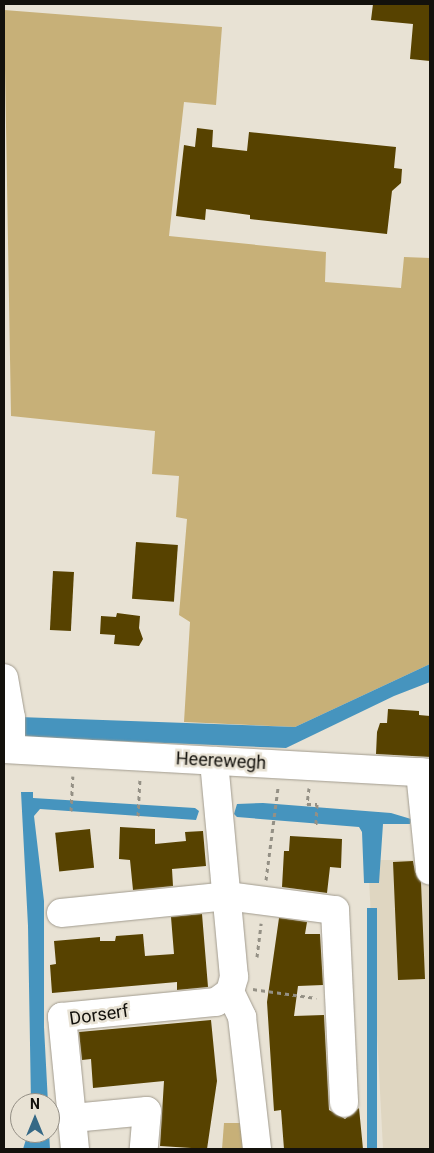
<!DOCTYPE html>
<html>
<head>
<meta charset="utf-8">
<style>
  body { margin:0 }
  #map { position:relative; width:434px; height:1153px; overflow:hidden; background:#e8e2d4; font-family:Roboto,sans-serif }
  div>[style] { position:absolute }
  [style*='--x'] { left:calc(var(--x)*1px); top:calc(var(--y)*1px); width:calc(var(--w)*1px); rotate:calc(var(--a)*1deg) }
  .built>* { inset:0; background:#dfd6c1 }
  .green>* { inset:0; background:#c7b078 }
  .water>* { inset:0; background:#4694be; transform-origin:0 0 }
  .building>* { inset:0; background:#574200; transform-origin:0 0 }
  .path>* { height:3px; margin-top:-1.5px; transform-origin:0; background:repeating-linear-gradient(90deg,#949085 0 4px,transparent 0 8px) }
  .roads { filter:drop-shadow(0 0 1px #a29c8f) drop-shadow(0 0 1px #a29c8f) }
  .minor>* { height:28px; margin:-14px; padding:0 14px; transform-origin:14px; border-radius:14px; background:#fff }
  span { translate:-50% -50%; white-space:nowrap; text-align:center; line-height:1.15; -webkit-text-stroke:5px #e8e2d4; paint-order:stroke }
  .street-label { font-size:18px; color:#13110c }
  .frame { position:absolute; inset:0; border:5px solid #13110c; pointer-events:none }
  .north { position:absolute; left:10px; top:1093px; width:50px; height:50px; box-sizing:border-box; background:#e8e2d4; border:1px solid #938e84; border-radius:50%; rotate:0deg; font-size:14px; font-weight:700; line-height:20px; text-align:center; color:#13110c }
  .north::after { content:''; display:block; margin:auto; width:18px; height:22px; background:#366986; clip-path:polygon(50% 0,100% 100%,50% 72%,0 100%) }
</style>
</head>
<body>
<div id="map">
  <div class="built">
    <i style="clip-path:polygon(368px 860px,430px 860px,430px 1149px,383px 1149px)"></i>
  </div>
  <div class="green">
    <i style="clip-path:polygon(4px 10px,222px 27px,216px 105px,184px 102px,169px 236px,326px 252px,325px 282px,401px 288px,404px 257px,430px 258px,430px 664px,295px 727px,184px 722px,190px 622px,179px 615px,187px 519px,176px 517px,179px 476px,152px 474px,155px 431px,11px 416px)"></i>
    <i style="clip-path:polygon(224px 1123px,244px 1123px,248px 1149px,222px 1149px)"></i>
  </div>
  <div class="water">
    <i style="clip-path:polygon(430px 664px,430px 682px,394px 696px,286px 748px,20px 737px,19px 717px,295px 727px)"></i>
    <i style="clip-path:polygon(21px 792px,33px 792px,33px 798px,195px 808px,199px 811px,196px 820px,40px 809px,34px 816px,44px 901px,44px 1027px,48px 1103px,31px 1103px,28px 926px)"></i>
    <i style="clip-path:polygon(263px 803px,391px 813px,411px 819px,410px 824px,383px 824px,379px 883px,364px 883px,362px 832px,359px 827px,237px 817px,234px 814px,237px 804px)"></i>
    <i style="left:367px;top:908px;width:10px;height:241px"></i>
    <i style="clip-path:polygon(28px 1133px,49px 1133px,50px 1149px,23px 1149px)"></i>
  </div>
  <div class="building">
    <i style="clip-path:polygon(373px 4px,430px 4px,430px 61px,410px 59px,413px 24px,371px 20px)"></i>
    <i style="clip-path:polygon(197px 128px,213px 130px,212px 147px,247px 151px,249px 132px,396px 147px,394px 168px,402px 169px,401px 183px,392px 191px,387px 234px,250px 219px,250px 215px,206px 209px,205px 220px,176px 216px,184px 145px,195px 147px)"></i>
    <i style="left:136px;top:542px;width:42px;height:57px;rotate:4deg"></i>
    <i style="left:53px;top:571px;width:21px;height:59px;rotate:3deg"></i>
    <i style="clip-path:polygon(117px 613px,140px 616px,139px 628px,143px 639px,139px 646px,114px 644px,115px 635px,100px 634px,101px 616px,116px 617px)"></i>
    <i style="clip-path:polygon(388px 709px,419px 711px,419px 715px,430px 716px,430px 757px,376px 754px,377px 732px,380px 723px,387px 723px)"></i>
    <i style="clip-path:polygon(120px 827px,155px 829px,155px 844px,186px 841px,185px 832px,203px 831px,206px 866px,172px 869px,173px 886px,133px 890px,130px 860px,119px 859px)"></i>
    <i style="left:90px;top:829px;width:39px;height:35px;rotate:84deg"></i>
    <i style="clip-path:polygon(290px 836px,342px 839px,341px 868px,330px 867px,327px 893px,282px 887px,284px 851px,289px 851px)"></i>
    <i style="clip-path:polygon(413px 861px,415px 872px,421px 882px,425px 979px,398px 980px,393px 862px)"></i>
    <i style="clip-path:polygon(202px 914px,208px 987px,177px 990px,177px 982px,52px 993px,50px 965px,56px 964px,54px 941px,100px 937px,100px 941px,115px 941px,116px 936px,143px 934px,145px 956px,174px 954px,171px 917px)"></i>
    <i style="clip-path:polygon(279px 918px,307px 922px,305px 934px,320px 934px,323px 985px,298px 986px,294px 1016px,324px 1015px,329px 1110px,345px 1119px,359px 1108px,363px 1149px,284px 1149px,281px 1110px,274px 1111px,267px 1002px)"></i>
    <i style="clip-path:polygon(211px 1020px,217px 1081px,207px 1149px,160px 1146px,164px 1081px,93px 1088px,91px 1059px,82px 1060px,79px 1032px)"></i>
  </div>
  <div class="path">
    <i style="--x:309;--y:788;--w:16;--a:97"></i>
    <i style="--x:307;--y:804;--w:10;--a:0"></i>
    <i style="--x:317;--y:804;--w:22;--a:93"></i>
    <i style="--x:71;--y:811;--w:35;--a:-87"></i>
    <i style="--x:138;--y:816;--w:36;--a:-87"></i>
    <i style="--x:266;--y:880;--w:94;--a:-82.6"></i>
    <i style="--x:257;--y:957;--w:34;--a:-83"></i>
    <i style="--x:253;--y:989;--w:64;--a:8.1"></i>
  </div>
  <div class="roads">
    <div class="minor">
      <i style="--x:4;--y:678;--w:41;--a:80.1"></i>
      <i style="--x:11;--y:718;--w:31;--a:90"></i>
      <i style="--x:4;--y:749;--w:427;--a:3.2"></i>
      <i style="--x:420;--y:772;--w:99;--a:84.2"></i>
      <i style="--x:61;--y:913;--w:167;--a:-5.8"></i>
      <i style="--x:227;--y:896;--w:109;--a:7.4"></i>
      <i style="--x:335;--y:910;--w:193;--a:87.3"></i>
      <i style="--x:230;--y:992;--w:28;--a:64"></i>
      <i style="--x:242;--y:1017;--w:133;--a:83.5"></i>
      <i style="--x:73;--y:1118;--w:74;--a:-5.4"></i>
      <i style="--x:147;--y:1111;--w:38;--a:95"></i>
      <i style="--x:75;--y:1149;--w:133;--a:-95.6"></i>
      <i style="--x:62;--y:1017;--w:155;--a:-5.6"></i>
      <i style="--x:216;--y:1002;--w:17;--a:-36"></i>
      <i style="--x:230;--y:992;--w:16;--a:-75"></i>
      <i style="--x:234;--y:977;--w:217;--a:-95.3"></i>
    </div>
  </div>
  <div class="street-label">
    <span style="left:221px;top:761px;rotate:3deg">Heerewegh</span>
    <span style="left:99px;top:1015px;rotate:-8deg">Dorserf</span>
  </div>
  <div class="frame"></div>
  <div class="north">N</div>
</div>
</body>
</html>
